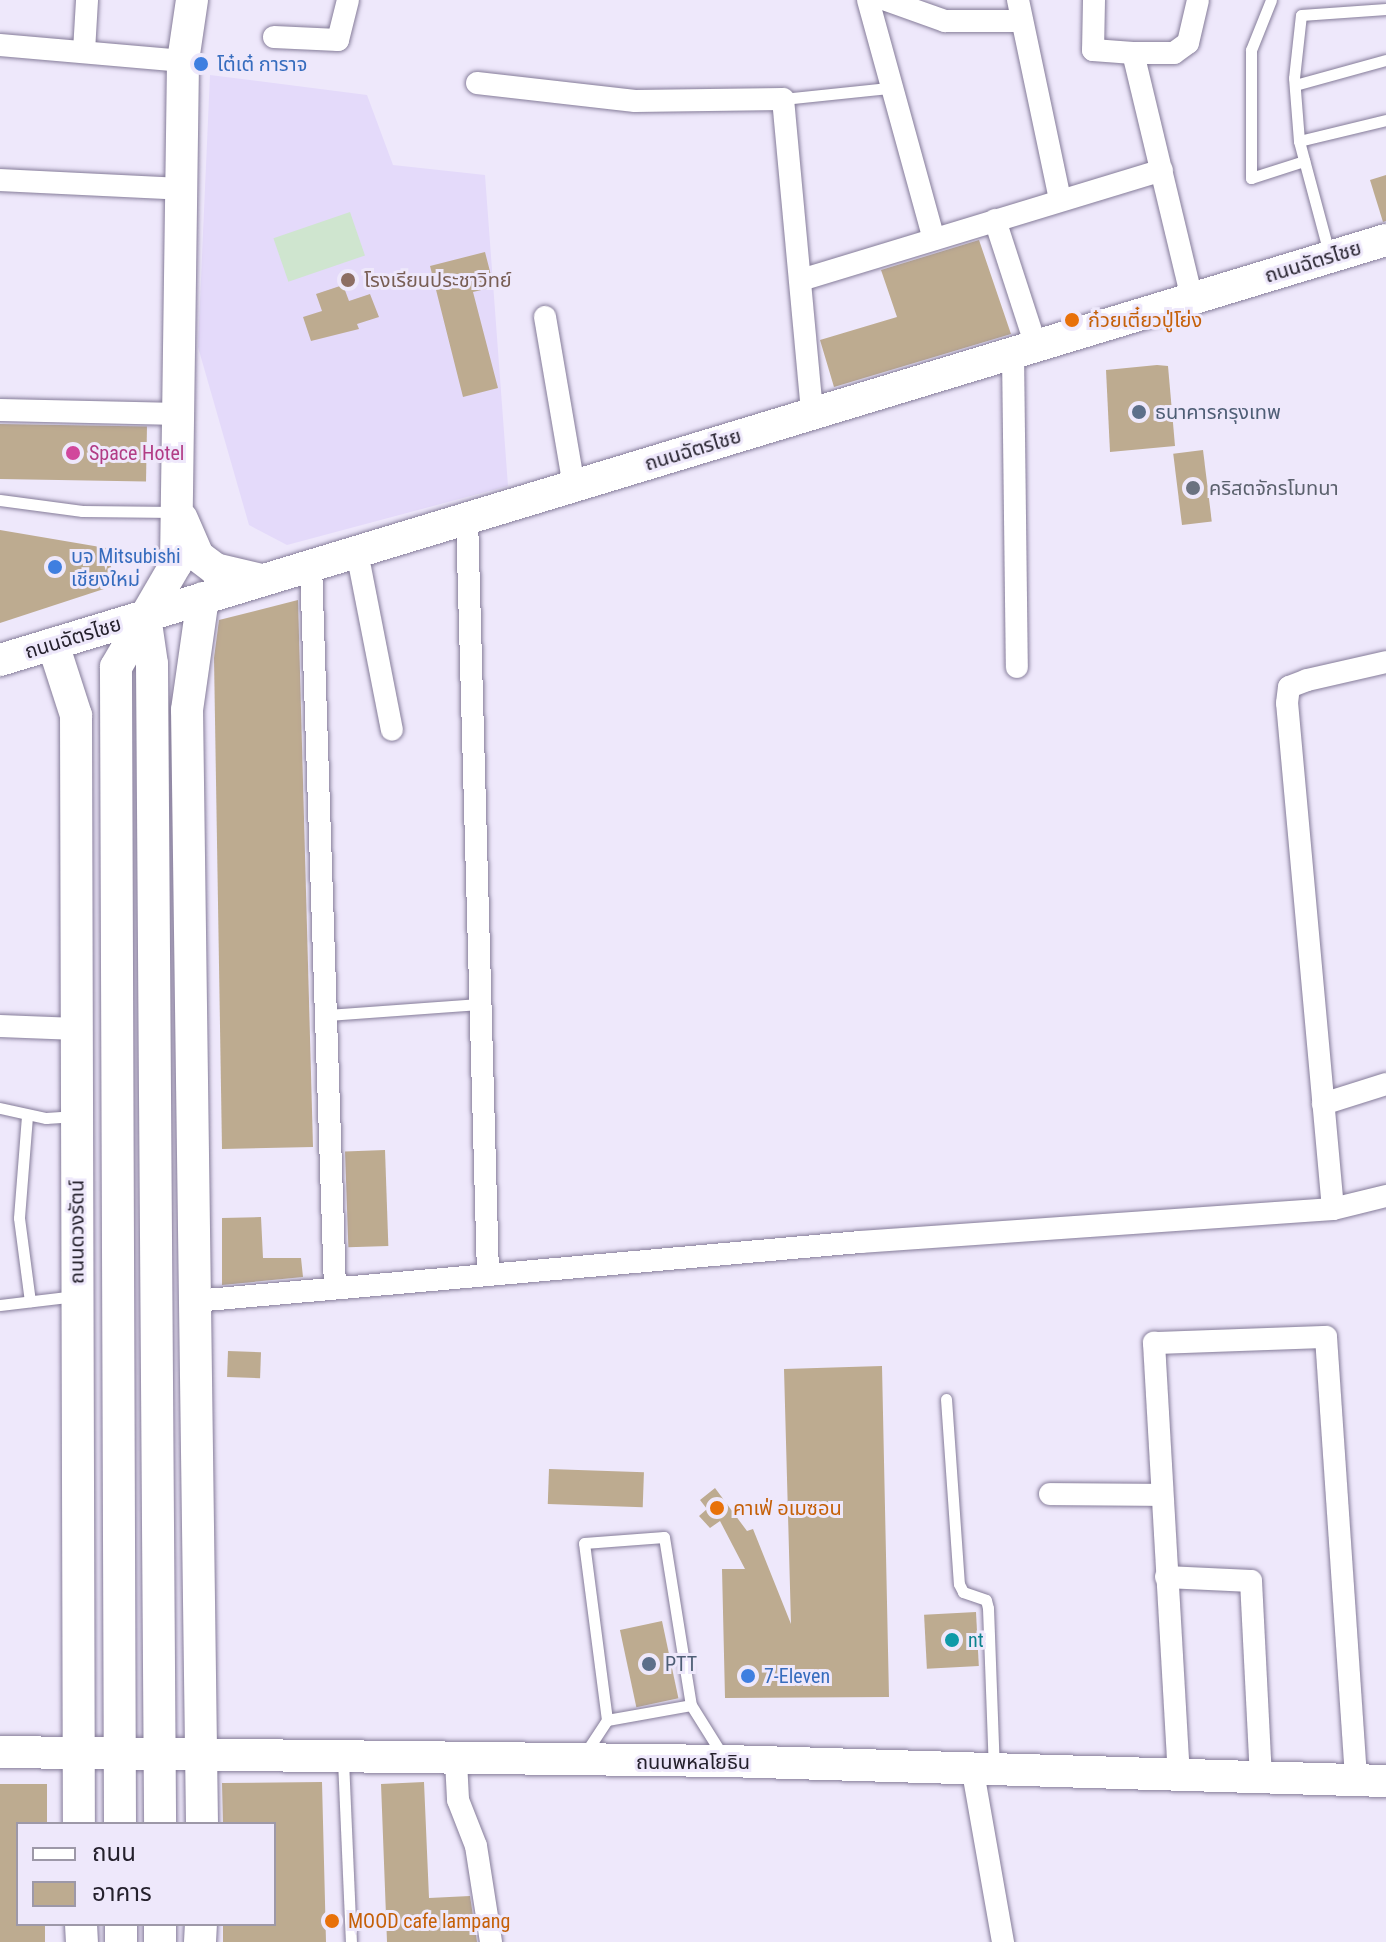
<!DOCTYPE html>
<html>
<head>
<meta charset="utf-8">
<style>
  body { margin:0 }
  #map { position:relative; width:1386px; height:1942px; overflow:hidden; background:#eee8fb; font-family:"Roboto Condensed","Noto Sans Thai",sans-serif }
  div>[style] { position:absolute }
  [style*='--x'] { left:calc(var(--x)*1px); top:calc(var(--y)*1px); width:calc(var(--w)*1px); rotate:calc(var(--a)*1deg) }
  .built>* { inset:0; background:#e4dafa }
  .green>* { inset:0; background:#cfe5cf; transform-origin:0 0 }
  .building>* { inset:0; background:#bdab90; transform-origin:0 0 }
  .roads { filter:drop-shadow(0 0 2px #857c99) drop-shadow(0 0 2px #857c99) }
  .lane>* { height:11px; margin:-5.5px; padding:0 5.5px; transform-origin:5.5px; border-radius:5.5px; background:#fff }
  .street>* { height:22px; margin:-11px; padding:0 11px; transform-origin:11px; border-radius:11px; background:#fff }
  .secondary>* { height:32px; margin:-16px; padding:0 16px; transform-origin:16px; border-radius:16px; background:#fff }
  .dots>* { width:22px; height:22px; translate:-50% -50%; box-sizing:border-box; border:4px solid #eee8fb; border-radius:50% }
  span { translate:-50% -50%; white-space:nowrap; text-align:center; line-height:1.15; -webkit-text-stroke:6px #eee8fb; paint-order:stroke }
  .shop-label { font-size:20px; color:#366cbe }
  .left { translate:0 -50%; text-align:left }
  .street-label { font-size:20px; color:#24202c }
  .education-label { font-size:20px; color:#785e54 }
  .food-label { font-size:20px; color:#c56008 }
  .service-label { font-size:20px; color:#4e5e75 }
  .hotel-label { font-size:20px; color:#b23c85 }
  .worship-label { font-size:20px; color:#5b616d }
  .culture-label { font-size:20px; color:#0d838f }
  .legend { position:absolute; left:16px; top:1822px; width:260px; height:104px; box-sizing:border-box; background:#eee8fb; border:2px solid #9d98a8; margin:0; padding:10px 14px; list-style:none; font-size:24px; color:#24202c }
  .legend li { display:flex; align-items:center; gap:16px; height:40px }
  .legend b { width:40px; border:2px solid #9d98a8 }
</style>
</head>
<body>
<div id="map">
  <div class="built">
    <i style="clip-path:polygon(210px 75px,367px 95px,393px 165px,485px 175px,508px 486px,287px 545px,249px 525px,198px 347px)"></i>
  </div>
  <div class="green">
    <i style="left:350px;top:212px;width:46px;height:81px;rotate:71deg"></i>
  </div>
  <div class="building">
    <i style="clip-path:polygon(1386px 175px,1386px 221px,1383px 222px,1370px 180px)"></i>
    <i style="clip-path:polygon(979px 240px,1011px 334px,834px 387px,820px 340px,897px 317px,881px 270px)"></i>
    <i style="clip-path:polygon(485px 252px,494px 287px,473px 292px,498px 388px,463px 397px,430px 266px)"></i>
    <i style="clip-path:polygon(343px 285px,349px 301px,370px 294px,379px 317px,357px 324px,359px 329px,311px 341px,303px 317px,322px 311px,316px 294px)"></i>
    <i style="clip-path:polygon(1157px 365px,1168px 366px,1175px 446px,1110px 452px,1106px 370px)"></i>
    <i style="left:0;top:424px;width:147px;height:55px;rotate:1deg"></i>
    <i style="left:1203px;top:450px;width:72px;height:30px;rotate:83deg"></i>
    <i style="clip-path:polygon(0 530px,106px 548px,116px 585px,0 623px)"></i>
    <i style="clip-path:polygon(298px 600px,313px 1147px,222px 1149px,214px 658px,219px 620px)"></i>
    <i style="left:385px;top:1150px;width:96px;height:40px;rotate:88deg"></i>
    <i style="clip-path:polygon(261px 1217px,263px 1258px,301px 1258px,303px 1277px,222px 1285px,222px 1218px)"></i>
    <i style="left:228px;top:1351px;width:33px;height:26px;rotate:2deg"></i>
    <i style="clip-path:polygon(882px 1366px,889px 1697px,725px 1698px,722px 1569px,745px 1569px,720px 1521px,710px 1528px,699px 1516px,707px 1509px,700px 1500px,715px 1488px,747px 1531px,753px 1529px,791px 1624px,784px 1369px)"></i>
    <i style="left:549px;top:1469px;width:95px;height:35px;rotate:2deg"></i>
    <i style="left:976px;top:1612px;width:54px;height:52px;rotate:87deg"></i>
    <i style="left:662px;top:1621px;width:79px;height:43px;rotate:78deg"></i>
    <i style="clip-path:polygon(322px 1782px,326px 1942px,223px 1942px,223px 1924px,274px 1924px,274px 1824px,223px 1824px,222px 1783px)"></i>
    <i style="clip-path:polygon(424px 1782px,429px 1898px,470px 1896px,477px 1942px,387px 1942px,381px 1784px)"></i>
    <i style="clip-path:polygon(0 1784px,47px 1784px,47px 1824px,18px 1824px,18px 1924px,45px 1924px,45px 1942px,0 1942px)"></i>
  </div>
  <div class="roads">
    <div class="lane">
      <i style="--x:1271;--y:0;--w:54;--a:111.8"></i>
      <i style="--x:1251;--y:50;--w:128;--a:90"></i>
      <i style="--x:1251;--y:178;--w:56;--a:-17.8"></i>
      <i style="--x:1295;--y:85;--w:94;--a:-15.4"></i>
      <i style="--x:783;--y:99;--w:106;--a:-6"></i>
      <i style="--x:1299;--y:141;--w:89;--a:-13.6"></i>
      <i style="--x:1329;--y:253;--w:116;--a:-105"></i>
      <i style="--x:1299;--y:141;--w:63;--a:-94.5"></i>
      <i style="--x:1294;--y:78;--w:63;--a:-83.7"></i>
      <i style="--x:1301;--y:15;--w:85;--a:-4"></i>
      <i style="--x:0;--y:500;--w:83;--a:7.6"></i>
      <i style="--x:82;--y:511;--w:93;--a:0.6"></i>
      <i style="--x:326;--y:1015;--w:155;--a:-4.1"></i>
      <i style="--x:0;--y:1108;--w:47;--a:12.3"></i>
      <i style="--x:46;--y:1118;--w:30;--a:-4"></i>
      <i style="--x:27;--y:1116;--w:102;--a:94.5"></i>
      <i style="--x:19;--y:1218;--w:84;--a:82.5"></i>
      <i style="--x:0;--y:1305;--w:76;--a:-6.8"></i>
      <i style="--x:946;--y:1399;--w:185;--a:86"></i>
      <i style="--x:959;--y:1584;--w:9;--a:63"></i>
      <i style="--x:963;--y:1592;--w:24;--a:19"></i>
      <i style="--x:986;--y:1600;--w:8;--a:76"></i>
      <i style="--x:988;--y:1608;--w:160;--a:87.9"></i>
      <i style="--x:607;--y:1720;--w:85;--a:-10.1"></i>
      <i style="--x:584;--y:1755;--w:42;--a:-56.7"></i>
      <i style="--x:607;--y:1720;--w:178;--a:-97.4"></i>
      <i style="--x:584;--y:1543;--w:80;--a:-4.3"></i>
      <i style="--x:664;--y:1537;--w:170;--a:80.9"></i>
      <i style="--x:691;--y:1705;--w:60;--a:57.9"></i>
      <i style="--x:343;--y:1760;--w:182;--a:87.5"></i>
    </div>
    <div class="street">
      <i style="--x:868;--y:0;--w:248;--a:74.6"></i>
      <i style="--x:886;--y:0;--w:63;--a:19.6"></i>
      <i style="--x:945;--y:21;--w:74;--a:0"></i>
      <i style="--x:1018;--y:0;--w:203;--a:78.1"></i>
      <i style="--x:1094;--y:0;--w:50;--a:91.1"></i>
      <i style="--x:1093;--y:50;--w:40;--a:4.3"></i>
      <i style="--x:1133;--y:53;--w:253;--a:76.5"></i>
      <i style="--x:274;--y:37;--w:64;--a:2.7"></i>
      <i style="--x:338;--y:40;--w:41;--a:-76"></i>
      <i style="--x:0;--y:45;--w:184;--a:5"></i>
      <i style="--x:84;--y:51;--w:51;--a:-86.6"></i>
      <i style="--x:1133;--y:53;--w:41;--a:0"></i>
      <i style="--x:1174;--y:53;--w:17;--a:-36"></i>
      <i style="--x:1188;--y:43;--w:44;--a:-76.9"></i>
      <i style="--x:477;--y:83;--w:159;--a:6.5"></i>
      <i style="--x:635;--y:101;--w:148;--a:-0.8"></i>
      <i style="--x:783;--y:99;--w:316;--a:84.7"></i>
      <i style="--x:0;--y:180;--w:181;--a:2.8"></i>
      <i style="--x:995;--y:220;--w:133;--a:72"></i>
      <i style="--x:804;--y:279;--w:374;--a:-16.9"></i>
      <i style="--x:545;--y:317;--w:171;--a:80.3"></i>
      <i style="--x:1013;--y:353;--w:314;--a:89.3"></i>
      <i style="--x:0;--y:410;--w:180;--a:1.3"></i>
      <i style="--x:467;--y:518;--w:756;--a:88.41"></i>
      <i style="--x:357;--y:552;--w:181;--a:78.9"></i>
      <i style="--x:311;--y:565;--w:722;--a:88.1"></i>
      <i style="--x:0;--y:1026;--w:77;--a:2.2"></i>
      <i style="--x:1323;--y:1104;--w:66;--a:-17.6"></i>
      <i style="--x:1333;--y:1209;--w:508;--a:-95.19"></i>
      <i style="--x:1287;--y:703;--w:16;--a:-83"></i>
      <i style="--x:1289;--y:687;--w:19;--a:-21"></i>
      <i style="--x:1307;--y:680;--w:81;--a:-12.8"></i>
      <i style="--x:195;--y:1301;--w:668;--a:-5.07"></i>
      <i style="--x:860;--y:1242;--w:474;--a:-4"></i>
      <i style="--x:1333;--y:1209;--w:55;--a:-13.8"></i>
      <i style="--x:1050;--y:1494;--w:112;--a:0.5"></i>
      <i style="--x:1166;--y:1577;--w:85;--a:2.7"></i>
      <i style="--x:1251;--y:1581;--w:197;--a:87.1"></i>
      <i style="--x:456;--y:1761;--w:39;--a:87"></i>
      <i style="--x:458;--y:1800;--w:49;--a:68.6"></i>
      <i style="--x:476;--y:1846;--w:97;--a:81.1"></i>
      <i style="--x:973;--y:1772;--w:173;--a:80"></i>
      <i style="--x:1179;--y:1777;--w:435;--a:-93.3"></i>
      <i style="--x:1154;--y:1343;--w:172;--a:-2"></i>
      <i style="--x:1326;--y:1337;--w:444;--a:86.1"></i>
    </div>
    <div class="secondary">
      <i style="--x:182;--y:519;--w:40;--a:66.6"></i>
      <i style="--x:198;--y:556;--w:21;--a:37"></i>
      <i style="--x:215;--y:569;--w:47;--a:13.4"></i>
      <i style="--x:145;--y:616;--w:49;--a:81.7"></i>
      <i style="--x:152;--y:664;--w:1160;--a:89.6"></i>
      <i style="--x:53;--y:644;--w:75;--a:72.1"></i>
      <i style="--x:76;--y:715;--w:1109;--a:89.85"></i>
      <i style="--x:0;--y:660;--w:1448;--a:-16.86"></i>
      <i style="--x:0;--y:1752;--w:727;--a:0.71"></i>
      <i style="--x:727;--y:1761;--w:659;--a:1.74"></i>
      <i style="--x:120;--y:1824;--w:1157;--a:-90.2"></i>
      <i style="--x:116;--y:667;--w:119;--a:-59.8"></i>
      <i style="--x:176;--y:564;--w:503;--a:-89.2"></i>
      <i style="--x:183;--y:61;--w:62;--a:-81.6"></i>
      <i style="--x:202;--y:1824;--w:1114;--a:-90.77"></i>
      <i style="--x:187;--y:710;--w:113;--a:-81.9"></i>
      <i style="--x:81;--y:1924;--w:18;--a:87"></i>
      <i style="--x:121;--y:1924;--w:18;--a:90"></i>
      <i style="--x:160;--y:1942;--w:18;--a:-90"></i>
      <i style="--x:200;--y:1942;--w:18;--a:-87"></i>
    </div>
  </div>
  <div class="dots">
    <i style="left:201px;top:64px;background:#3f7fe0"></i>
    <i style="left:348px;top:280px;background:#8d6e63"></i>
    <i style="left:1072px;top:320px;background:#e8710a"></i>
    <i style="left:1139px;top:412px;background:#5c6f8a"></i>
    <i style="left:73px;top:453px;background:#d1479c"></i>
    <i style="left:1193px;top:488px;background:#6b7280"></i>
    <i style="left:55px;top:567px;background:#3f7fe0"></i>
    <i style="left:717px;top:1508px;background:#e8710a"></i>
    <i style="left:952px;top:1640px;background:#0f9aa8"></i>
    <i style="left:649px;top:1664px;background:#5c6f8a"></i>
    <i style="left:748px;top:1676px;background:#3f7fe0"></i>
    <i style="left:332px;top:1921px;background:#e8710a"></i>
  </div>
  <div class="shop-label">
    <span class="left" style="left:217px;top:64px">โต๋เต๋ การาจ</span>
    <span class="left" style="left:71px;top:568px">บจ Mitsubishi<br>เชียงใหม่</span>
    <span class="left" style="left:764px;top:1676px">7-Eleven</span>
  </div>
  <div class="street-label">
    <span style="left:1313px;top:262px;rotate:-17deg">ถนนฉัตรไชย</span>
    <span style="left:693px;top:450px;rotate:-17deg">ถนนฉัตรไชย</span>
    <span style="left:73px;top:638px;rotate:-17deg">ถนนฉัตรไชย</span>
    <span style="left:77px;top:1232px;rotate:-90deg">ถนนดวงรัตน์</span>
    <span style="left:693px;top:1762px">ถนนพหลโยธิน</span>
  </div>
  <div class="education-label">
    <span class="left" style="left:364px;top:280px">โรงเรียนประชาวิทย์</span>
  </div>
  <div class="food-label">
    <span class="left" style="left:1088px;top:320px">ก๋วยเตี๋ยวปู่โย่ง</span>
    <span class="left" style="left:733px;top:1508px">คาเฟ่ อเมซอน</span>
    <span class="left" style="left:348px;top:1921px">MOOD cafe lampang</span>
  </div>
  <div class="service-label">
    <span class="left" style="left:1155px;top:412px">ธนาคารกรุงเทพ</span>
    <span class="left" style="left:665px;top:1664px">PTT</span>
  </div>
  <div class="hotel-label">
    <span class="left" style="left:89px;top:453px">Space Hotel</span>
  </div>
  <div class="worship-label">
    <span class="left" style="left:1209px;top:488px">คริสตจักรโมทนา</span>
  </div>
  <div class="culture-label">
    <span class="left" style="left:968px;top:1640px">nt</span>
  </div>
  <ul class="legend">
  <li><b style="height:10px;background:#fff"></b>ถนน</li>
  <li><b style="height:22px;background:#bdab90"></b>อาคาร</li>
  </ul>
</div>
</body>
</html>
